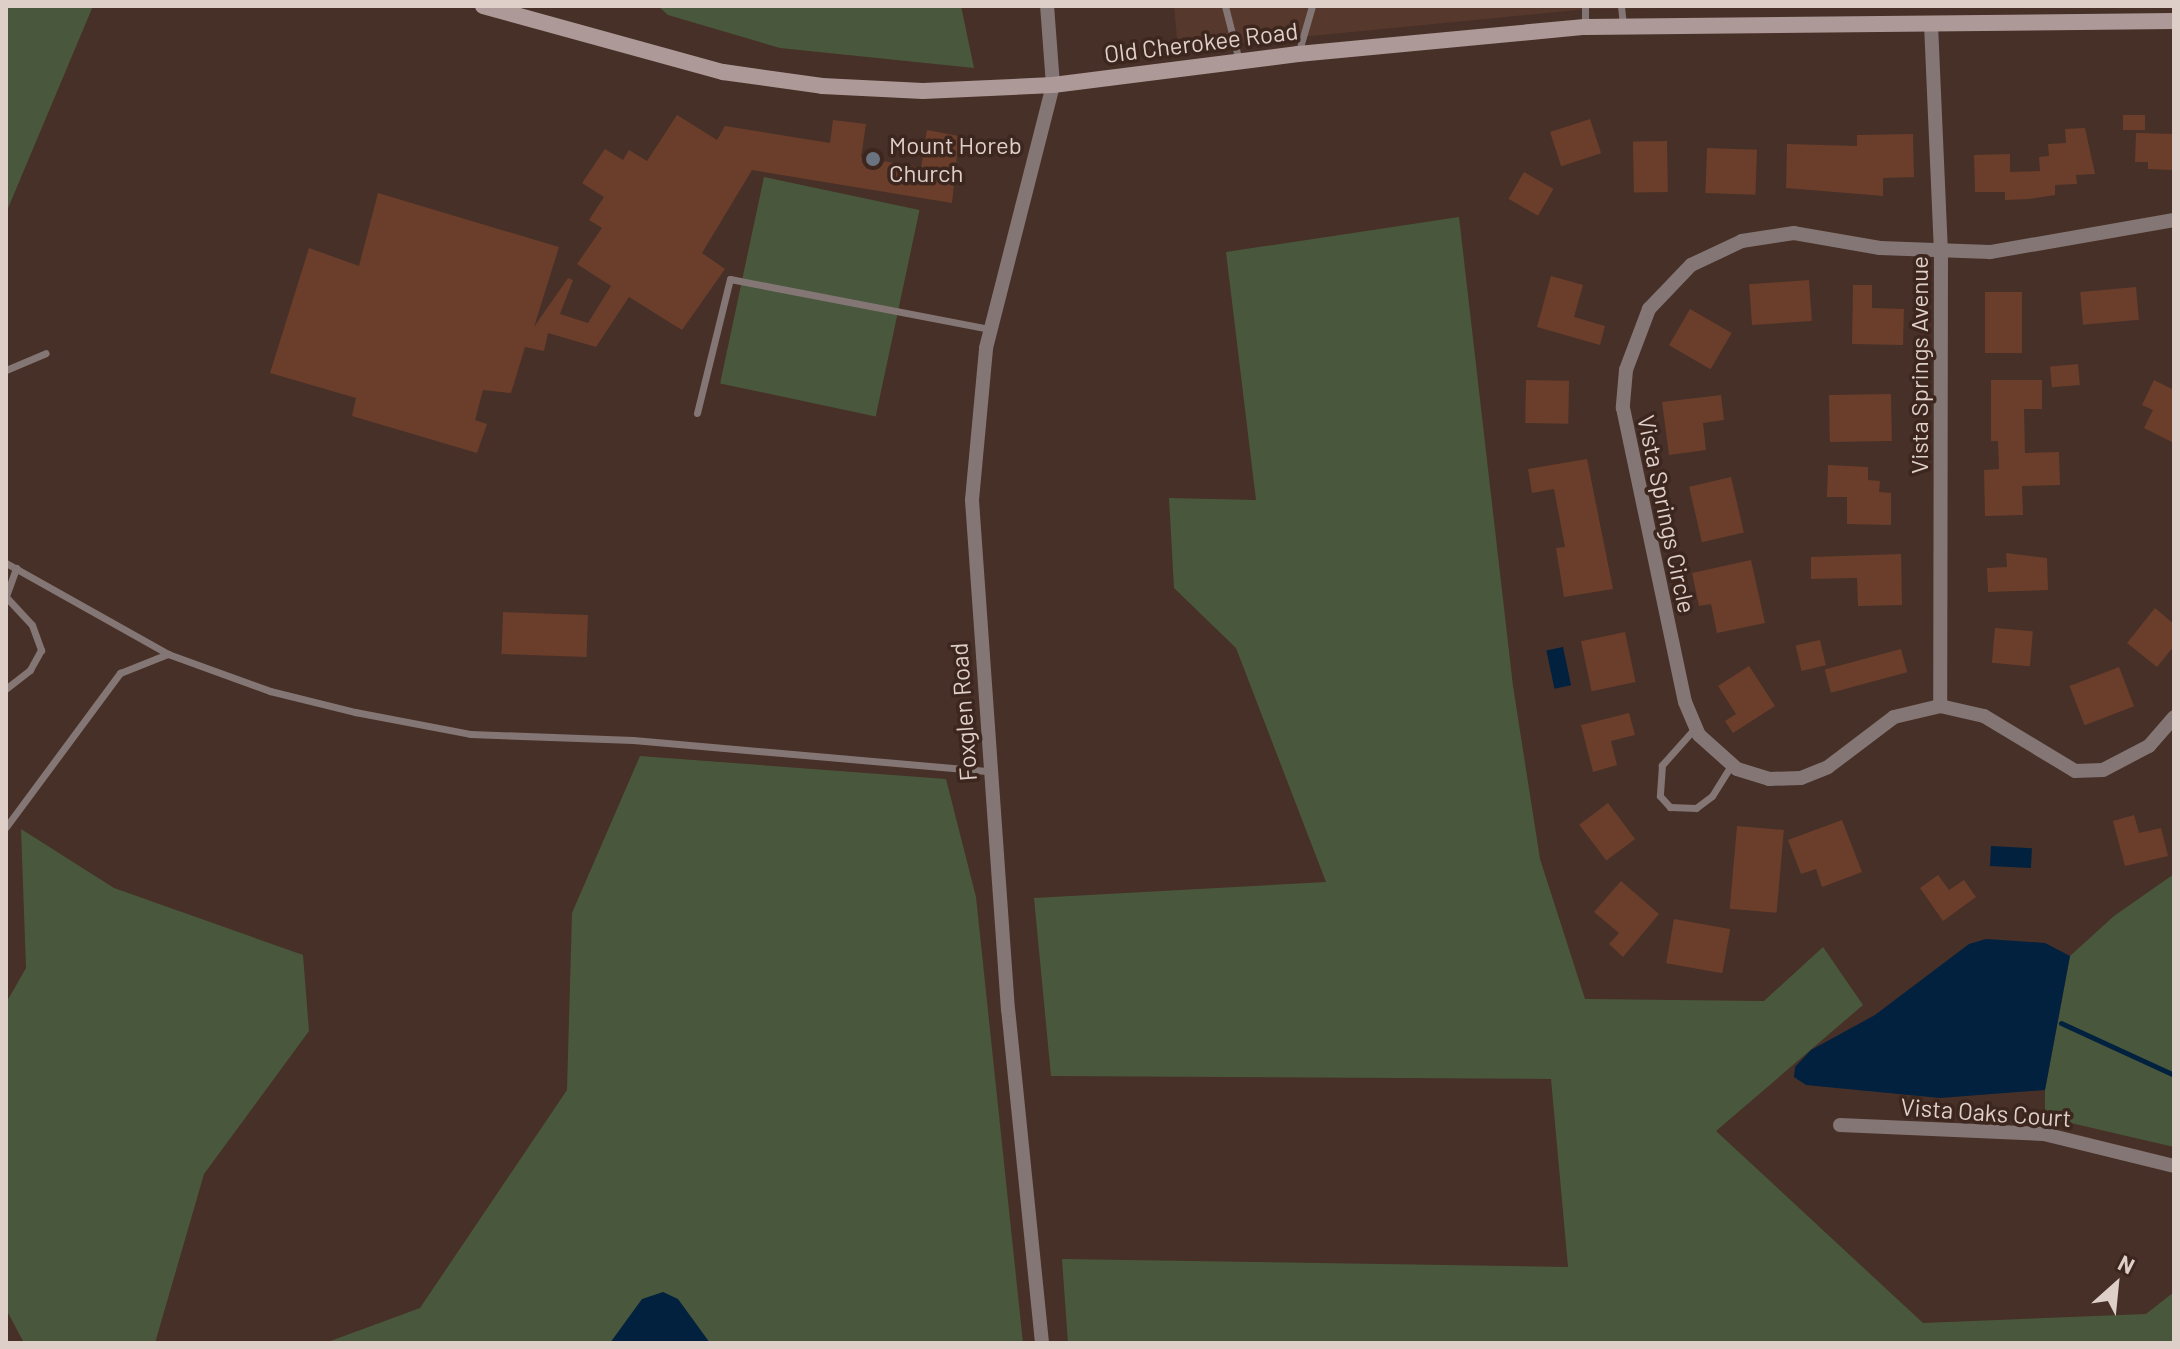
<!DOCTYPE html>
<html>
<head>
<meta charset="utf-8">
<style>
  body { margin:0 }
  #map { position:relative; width:2180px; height:1349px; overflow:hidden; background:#473027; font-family:Barlow,sans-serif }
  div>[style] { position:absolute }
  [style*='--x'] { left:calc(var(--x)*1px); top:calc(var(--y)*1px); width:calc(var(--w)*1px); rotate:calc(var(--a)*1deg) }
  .built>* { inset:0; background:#56382d }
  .green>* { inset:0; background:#49583c; transform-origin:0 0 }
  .water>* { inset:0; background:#01213f; transform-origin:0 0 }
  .stream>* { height:5px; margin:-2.5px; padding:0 2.5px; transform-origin:2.5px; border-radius:2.5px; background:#01213f }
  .building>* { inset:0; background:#6a3e2b; transform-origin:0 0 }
  .lane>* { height:7px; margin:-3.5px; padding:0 3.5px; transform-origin:3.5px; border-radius:3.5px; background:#837675 }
  .street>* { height:14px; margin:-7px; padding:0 7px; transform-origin:7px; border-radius:7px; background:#837675 }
  .secondary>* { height:16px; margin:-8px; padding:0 8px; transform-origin:8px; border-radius:8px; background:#ad9997 }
  .dots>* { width:22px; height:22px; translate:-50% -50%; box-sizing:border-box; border:4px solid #3c261d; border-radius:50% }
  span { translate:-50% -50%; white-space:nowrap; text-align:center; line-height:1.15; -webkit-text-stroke:7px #3c261d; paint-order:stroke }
  .street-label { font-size:24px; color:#decfc9 }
  .poi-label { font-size:24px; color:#decfc9 }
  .left { translate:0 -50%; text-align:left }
  .frame { position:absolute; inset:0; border:8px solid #decfc9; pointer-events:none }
  .north { position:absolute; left:2076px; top:1245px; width:80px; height:80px; -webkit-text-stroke:6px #3c261d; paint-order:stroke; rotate:27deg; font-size:22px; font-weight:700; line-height:32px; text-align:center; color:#decfc9 }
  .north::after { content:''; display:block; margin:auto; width:28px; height:36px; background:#decfc9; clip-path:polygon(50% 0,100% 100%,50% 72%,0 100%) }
</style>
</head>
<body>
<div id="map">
  <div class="built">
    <i style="clip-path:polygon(1174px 6px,1886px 6px,1587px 9px,1178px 49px)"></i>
  </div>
  <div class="green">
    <i style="clip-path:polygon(6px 6px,93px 6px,6px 213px)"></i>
    <i style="clip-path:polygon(658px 6px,961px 6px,974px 68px,780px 48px,668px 15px)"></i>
    <i style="left:764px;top:177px;width:159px;height:211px;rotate:12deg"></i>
    <i style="clip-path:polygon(1459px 217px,1513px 686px,1540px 859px,1585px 999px,1764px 1001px,1823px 947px,1863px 1005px,1716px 1131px,1923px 1323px,2146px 1314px,2174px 1292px,2174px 1343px,1068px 1343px,1062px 1259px,1568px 1267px,1551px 1079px,1051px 1076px,1034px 898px,1326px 882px,1236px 648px,1174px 588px,1169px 498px,1256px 500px,1226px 252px)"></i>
    <i style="clip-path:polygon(640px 756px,946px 779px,976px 897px,1023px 1343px,325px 1343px,420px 1308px,567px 1090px,572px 913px)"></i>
    <i style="clip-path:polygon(21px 829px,114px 888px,303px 955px,309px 1031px,204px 1174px,155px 1343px,24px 1343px,6px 1309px,6px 1003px,26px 968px)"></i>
    <i style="clip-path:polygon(2174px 874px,2174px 1147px,2045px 1117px,2045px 1090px,2070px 956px,2114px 916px)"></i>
  </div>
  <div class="water">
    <i style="left:1563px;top:647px;width:39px;height:17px;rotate:78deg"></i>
    <i style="left:1991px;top:846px;width:41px;height:20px;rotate:3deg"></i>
    <i style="clip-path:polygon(1986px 939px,2045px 943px,2070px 956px,2045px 1090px,1940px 1098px,1806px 1085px,1794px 1077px,1795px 1067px,1811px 1050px,1875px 1015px,1969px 944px)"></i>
    <i style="clip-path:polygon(663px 1292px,678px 1299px,710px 1343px,610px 1343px,642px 1299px)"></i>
  </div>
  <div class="stream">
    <i style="--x:2061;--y:1023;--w:124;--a:24.7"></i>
  </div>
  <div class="building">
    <i style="clip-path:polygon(677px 115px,717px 140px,725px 126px,830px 143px,833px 120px,866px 124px,861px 157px,921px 168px,927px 130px,959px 136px,952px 203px,752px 170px,702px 253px,725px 269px,682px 330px,629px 297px,596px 347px,548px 333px,544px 351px,525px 347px,511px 393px,483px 390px,475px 420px,487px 424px,477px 453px,352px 416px,356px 398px,270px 373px,309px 248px,359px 266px,378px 193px,559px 247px,534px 327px,568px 278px,573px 280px,560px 314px,588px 323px,611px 286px,577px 264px,602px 228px,589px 220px,604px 197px,582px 183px,605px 149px,623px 160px,629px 150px,647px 161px)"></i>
    <i style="left:2123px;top:115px;width:22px;height:15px"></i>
    <i style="left:1590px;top:119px;width:36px;height:42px;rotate:72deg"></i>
    <i style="clip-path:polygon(2085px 128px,2095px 174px,2076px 175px,2077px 184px,2055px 185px,2055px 195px,2029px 199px,2005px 200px,2005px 192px,1975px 192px,1974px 155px,2010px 154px,2010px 172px,2040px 171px,2039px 157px,2049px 156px,2048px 144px,2066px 143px,2065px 129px)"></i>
    <i style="clip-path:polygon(2136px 133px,2174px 134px,2174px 170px,2148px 169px,2148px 162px,2135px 162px)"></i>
    <i style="clip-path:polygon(1913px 134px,1914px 177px,1883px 178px,1883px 196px,1786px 188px,1787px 144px,1857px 146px,1857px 135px)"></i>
    <i style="left:1667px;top:141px;width:51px;height:34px;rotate:89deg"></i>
    <i style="left:1707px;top:148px;width:50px;height:45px;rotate:2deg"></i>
    <i style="left:1524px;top:172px;width:34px;height:31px;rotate:30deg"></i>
    <i style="clip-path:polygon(1551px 276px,1583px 285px,1574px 317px,1605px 326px,1600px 345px,1537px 327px)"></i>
    <i style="left:1809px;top:280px;width:41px;height:60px;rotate:86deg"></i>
    <i style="clip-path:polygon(1853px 285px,1872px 285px,1872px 308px,1904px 309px,1903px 345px,1852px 344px)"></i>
    <i style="left:2136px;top:287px;width:33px;height:56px;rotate:85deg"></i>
    <i style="left:1985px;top:292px;width:37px;height:61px"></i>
    <i style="left:1690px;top:309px;width:48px;height:42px;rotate:30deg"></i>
    <i style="left:2078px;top:364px;width:21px;height:28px;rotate:85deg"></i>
    <i style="left:1526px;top:380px;width:43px;height:43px;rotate:1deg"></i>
    <i style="clip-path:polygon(1991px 380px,2042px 380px,2042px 409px,2024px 409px,2025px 453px,2059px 452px,2060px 485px,2022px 486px,2023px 515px,1985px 516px,1984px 470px,1999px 469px,1998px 441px,1991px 441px)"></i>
    <i style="clip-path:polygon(2154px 380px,2174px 390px,2174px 443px,2144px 428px,2153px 410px,2142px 405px)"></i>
    <i style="left:1891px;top:394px;width:47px;height:62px;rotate:89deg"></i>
    <i style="clip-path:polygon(1721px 395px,1724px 420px,1703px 423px,1706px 450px,1669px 455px,1662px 402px)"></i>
    <i style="clip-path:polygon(1587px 459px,1613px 589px,1564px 597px,1556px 548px,1565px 547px,1554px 489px,1532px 493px,1528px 469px)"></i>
    <i style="clip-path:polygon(1828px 465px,1868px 467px,1868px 480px,1880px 481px,1879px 492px,1891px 493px,1891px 525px,1847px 524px,1847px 497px,1827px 497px)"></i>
    <i style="left:1731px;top:477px;width:57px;height:43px;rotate:77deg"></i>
    <i style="clip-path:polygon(2006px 553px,2047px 558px,2048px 590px,1988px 592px,1987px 568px,2007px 567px)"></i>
    <i style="clip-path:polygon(1901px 554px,1902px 605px,1858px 606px,1857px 578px,1811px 579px,1811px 557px)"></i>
    <i style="clip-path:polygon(1751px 560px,1765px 623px,1717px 633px,1711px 604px,1699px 606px,1692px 573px)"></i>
    <i style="clip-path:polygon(2155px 608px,2174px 624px,2174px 646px,2157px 667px,2127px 643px)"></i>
    <i style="left:503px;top:612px;width:85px;height:42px;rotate:2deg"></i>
    <i style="left:1995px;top:628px;width:38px;height:35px;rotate:5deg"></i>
    <i style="left:1625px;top:632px;width:51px;height:45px;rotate:78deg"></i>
    <i style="left:1820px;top:640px;width:26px;height:25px;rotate:77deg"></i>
    <i style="left:1901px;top:649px;width:24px;height:79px;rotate:75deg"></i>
    <i style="clip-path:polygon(1749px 666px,1775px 706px,1733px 733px,1725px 721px,1736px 714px,1718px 686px)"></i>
    <i style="left:2119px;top:667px;width:42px;height:53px;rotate:69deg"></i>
    <i style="clip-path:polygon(1629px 713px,1635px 735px,1611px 741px,1617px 765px,1593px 772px,1581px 725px)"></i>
    <i style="left:1608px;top:803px;width:45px;height:36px;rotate:53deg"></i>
    <i style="clip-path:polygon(2134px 815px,2139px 833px,2161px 828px,2168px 856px,2125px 866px,2113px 821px)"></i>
    <i style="clip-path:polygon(1842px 820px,1862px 872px,1822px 887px,1816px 869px,1801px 874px,1788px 840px)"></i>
    <i style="left:1737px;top:826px;width:47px;height:83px;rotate:5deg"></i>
    <i style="clip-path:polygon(1938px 875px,1949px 890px,1964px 880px,1976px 897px,1943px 921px,1920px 888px)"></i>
    <i style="clip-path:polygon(1621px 881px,1659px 914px,1623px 957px,1609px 944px,1619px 933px,1594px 912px)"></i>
    <i style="left:1674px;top:919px;width:57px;height:45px;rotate:10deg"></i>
  </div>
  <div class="lane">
    <i style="--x:1225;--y:6;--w:57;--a:75.7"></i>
    <i style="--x:1585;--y:6;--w:21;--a:90"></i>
    <i style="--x:1621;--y:6;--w:20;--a:84"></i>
    <i style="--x:1298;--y:54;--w:50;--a:-73.7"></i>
    <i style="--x:6;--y:370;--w:43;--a:-23"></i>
    <i style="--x:697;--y:413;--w:138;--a:-76.2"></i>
    <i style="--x:730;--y:279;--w:265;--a:10.9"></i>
    <i style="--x:6;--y:563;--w:186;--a:29.3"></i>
    <i style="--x:168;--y:654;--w:109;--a:19.9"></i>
    <i style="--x:270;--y:691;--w:88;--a:13.9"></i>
    <i style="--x:355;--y:712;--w:117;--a:10.8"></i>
    <i style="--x:470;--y:734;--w:163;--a:2.1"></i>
    <i style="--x:633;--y:740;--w:358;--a:5"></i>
    <i style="--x:6;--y:596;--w:30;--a:-70"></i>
    <i style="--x:6;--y:597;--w:38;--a:47"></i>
    <i style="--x:32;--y:625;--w:27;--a:70"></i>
    <i style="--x:41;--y:650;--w:23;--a:119"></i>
    <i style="--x:30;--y:670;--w:31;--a:142"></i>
    <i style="--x:1695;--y:728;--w:50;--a:131.7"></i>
    <i style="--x:1662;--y:765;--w:31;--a:94"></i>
    <i style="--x:1660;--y:796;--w:15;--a:48"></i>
    <i style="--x:1670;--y:807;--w:26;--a:2"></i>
    <i style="--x:1696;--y:808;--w:20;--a:-37"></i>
    <i style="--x:1712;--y:796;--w:36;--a:-58"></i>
    <i style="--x:6;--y:827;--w:192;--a:-53.5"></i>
    <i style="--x:120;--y:673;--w:52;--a:-21.6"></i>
  </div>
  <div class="street">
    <i style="--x:1931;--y:24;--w:225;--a:87.5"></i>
    <i style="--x:1941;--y:249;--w:457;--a:90.1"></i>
    <i style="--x:2174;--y:220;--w:187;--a:170.1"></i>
    <i style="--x:1990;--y:252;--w:110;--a:-177.9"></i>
    <i style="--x:1880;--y:248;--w:87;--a:-170.1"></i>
    <i style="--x:1794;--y:233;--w:53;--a:171.3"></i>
    <i style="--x:1742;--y:241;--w:56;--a:154.8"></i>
    <i style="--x:1691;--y:265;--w:61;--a:133.7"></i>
    <i style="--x:1649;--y:309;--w:65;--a:110.7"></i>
    <i style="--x:1626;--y:370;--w:38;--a:95"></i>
    <i style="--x:1623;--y:408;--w:300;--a:78.1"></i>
    <i style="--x:1685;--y:702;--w:36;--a:67"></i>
    <i style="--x:1699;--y:735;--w:51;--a:41.8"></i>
    <i style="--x:1737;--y:769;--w:34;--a:17"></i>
    <i style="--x:1769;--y:779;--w:32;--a:-2"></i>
    <i style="--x:1801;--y:778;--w:29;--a:-22"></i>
    <i style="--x:1828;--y:767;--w:83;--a:-37.1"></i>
    <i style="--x:1894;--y:717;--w:47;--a:-13.4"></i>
    <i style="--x:1940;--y:706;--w:45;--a:12.8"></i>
    <i style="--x:1984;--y:716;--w:106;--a:31.1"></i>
    <i style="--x:2075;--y:771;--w:28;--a:-2"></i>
    <i style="--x:2103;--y:770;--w:52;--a:-27.6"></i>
    <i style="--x:2149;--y:746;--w:38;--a:-49"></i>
    <i style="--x:1840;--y:1125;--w:204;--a:2.5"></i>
    <i style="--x:2044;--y:1134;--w:134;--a:13.8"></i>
    <i style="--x:1042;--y:1343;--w:335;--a:-95.8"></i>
    <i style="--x:1008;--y:1010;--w:511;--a:-94.04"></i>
    <i style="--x:972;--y:500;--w:153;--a:-84.7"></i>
    <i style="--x:986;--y:348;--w:271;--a:-75.7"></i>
    <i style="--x:1053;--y:85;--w:79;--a:-94.3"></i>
  </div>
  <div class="secondary">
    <i style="--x:483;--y:6;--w:249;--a:15.4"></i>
    <i style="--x:723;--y:72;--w:100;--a:8"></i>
    <i style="--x:822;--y:86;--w:101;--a:2.8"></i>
    <i style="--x:923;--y:91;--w:130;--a:-2.6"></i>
    <i style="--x:1053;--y:85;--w:247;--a:-7.2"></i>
    <i style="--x:1298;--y:54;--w:288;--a:-5.4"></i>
    <i style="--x:1585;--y:27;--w:589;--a:-0.58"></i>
  </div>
  <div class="dots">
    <i style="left:873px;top:159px;background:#6b7280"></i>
  </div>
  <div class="street-label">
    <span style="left:1201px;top:42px;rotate:-7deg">Old Cherokee Road</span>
    <span style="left:1919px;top:365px;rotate:-90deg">Vista Springs Avenue</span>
    <span style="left:1667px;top:514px;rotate:78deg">Vista Springs Circle</span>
    <span style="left:963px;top:712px;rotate:-94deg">Foxglen Road</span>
    <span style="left:1986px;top:1112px;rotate:4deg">Vista Oaks Court</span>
  </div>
  <div class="poi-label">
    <span class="left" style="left:889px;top:159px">Mount Horeb<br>Church</span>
  </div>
  <div class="frame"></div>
  <div class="north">N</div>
</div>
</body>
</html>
